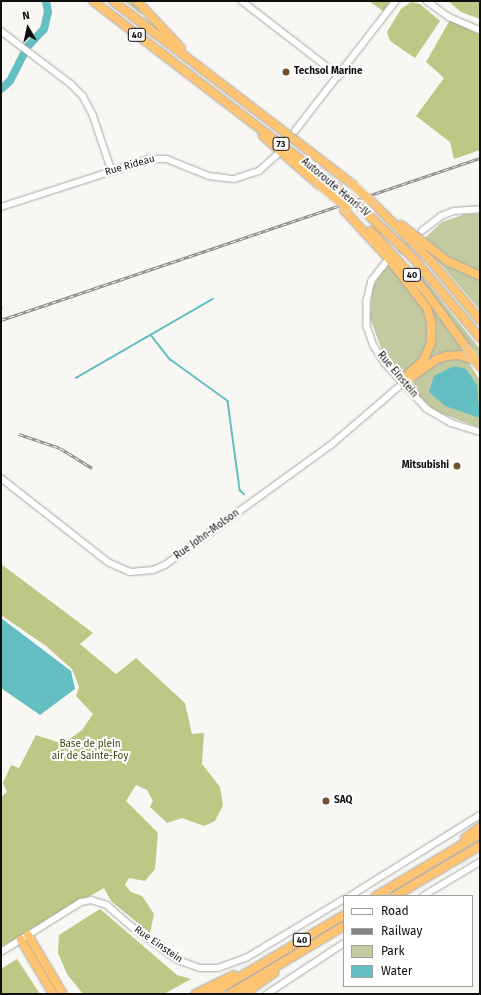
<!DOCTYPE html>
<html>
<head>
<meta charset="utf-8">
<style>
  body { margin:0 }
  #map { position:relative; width:481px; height:995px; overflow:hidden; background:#f8f7f4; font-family:"Fira Sans",sans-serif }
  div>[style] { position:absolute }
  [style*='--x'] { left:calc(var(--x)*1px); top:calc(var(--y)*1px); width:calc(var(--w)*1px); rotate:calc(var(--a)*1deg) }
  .green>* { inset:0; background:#c3ca9f }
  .forest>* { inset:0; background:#bec785 }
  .water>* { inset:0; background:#64bfc3 }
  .stream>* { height:1.5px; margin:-0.75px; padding:0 0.75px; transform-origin:0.75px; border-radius:0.75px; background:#64bfc3 }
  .river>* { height:8px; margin:-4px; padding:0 4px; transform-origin:4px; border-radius:4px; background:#64bfc3 }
  .minor-tunnel>* { height:5.5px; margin-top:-2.75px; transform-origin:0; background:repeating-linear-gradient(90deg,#d5d4d2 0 5.5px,transparent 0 8.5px) }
  .roads { filter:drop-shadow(0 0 1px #a8a7a3) drop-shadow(0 0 1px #a8a7a3) }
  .minor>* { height:5.5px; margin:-2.75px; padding:0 2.75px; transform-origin:2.75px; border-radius:2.75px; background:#fff }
  .highway>* { height:8px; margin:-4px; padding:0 4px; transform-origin:4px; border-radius:4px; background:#ffc472 }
  .rail>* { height:3px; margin-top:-1.5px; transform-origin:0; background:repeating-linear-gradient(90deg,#fff 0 4.5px,#868583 0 9px); box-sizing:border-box; border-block:1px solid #868583 }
  .bridges { filter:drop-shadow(0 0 1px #d4d4d4) drop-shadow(0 0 1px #d4d4d4) }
  .highway-bridge>* { height:8px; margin:-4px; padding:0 4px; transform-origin:4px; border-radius:4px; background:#ffc472 }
  .dots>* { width:11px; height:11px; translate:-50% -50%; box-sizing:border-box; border:2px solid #fff; border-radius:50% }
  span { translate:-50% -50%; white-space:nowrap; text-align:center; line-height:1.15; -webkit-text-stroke:4px #fff; paint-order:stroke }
  .shield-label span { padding:1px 3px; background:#fff; border:1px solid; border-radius:3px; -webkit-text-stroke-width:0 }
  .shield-label { font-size:9px; color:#100f0e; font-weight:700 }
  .poi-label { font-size:10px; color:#100f0e; font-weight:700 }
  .left { translate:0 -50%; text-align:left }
  .right { translate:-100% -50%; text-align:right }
  .street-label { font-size:10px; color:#100f0e }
  .park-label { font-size:10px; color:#3d4210 }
  .frame { position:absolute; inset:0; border:2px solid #100f0e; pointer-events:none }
  .legend { position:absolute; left:343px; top:895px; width:130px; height:92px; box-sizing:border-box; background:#fff; border:1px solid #9f9f9f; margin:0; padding:5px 7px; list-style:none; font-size:12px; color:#100f0e }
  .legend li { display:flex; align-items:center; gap:8px; height:20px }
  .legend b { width:20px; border:1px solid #9f9f9f }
  .north { position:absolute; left:8px; top:8px; width:40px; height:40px; -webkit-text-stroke:3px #fff; paint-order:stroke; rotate:351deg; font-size:11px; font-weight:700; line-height:16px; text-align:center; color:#100f0e }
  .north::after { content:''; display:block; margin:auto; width:14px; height:18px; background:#100f0e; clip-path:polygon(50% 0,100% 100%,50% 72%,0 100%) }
</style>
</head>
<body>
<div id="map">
  <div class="green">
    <i style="clip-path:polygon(124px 1px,132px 1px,142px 14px,141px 14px)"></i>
    <i style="clip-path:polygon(466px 214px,480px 214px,480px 272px,450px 258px,425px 238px,442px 222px)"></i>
    <i style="clip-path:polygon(436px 254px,480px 278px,480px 310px,434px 256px)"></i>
    <i style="clip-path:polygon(388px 266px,401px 279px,423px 306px,430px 334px,423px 356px,405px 372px,397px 371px,384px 356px,370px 318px,372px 290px,379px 275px)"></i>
    <i style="clip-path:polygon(420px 274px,480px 349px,480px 360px,418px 276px)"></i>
    <i style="clip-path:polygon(417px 285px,467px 354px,429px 362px,426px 360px,435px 343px,436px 325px,430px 307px)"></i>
    <i style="clip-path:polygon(456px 358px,468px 362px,480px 380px,480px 428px,435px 411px,413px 390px,413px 383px,420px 375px,440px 361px)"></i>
  </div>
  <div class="forest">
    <i style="clip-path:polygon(369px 1px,391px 1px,383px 11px)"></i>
    <i style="clip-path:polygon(448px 1px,480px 1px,480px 19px,461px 12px)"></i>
    <i style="clip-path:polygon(411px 2px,420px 4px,440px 21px,415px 58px,390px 41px,387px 32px,401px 9px)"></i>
    <i style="clip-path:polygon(450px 20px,480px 35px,480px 150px,454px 159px,450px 142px,416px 116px,444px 78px,426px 62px)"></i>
    <i style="clip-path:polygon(1px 564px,93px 633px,80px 644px,116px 674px,136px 658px,185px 703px,192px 734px,204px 733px,202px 764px,220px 787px,223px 805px,215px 821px,204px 826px,182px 818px,167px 823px,150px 807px,153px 801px,147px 790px,136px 785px,126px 801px,158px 833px,155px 869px,145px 881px,129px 878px,125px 885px,131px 892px,142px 896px,154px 914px,150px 933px,111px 901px,104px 888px,1px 947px,1px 797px,7px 792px,3px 783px,11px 765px,19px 768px,36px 735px,63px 744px,82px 730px,93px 714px,76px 696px,79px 687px,72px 669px,46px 646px,1px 615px)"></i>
    <i style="clip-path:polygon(100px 909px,177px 975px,191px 979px,164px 994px,83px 994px,67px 974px,58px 953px,59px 935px)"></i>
    <i style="clip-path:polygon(17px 959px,40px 994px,1px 994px,1px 969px)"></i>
  </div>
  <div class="water">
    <i style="clip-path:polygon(454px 366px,466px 369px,477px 385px,480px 418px,445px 406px,429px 392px,434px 376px)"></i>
    <i style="clip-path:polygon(1px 618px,71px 671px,75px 689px,40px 715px,1px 688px)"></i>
  </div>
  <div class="stream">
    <i style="--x:1;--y:305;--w:3;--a:72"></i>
    <i style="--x:151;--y:335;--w:31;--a:52"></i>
    <i style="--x:170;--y:359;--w:72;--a:35.9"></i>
    <i style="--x:228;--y:401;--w:90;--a:82.3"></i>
    <i style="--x:240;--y:490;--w:6;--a:45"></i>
    <i style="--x:76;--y:378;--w:158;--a:-30"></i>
  </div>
  <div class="river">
    <i style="--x:1;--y:89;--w:12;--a:-42"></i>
    <i style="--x:10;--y:81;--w:39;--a:-63"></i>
    <i style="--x:28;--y:46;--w:23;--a:-47"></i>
    <i style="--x:44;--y:29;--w:17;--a:-77"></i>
    <i style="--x:48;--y:12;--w:11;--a:-100"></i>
  </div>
  <div class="minor-tunnel">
    <i style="--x:392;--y:258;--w:27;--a:-42"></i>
  </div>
  <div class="roads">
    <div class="minor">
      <i style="--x:242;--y:1;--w:123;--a:37.7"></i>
      <i style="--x:427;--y:1;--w:27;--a:36"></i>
      <i style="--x:449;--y:17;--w:34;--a:23"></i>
      <i style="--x:1;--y:31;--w:88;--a:37.1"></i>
      <i style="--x:71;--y:84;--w:17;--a:45"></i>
      <i style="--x:83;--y:96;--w:21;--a:62"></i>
      <i style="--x:93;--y:115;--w:59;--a:71.3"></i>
      <i style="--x:295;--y:131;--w:165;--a:-52.2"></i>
      <i style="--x:1;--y:207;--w:157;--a:-17.9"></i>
      <i style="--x:150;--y:159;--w:17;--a:0"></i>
      <i style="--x:167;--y:159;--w:45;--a:22"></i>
      <i style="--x:209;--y:176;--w:25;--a:7"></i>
      <i style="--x:234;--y:179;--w:26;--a:-18"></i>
      <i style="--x:259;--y:171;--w:24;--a:-42"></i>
      <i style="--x:422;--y:231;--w:24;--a:-38"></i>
      <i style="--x:441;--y:216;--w:14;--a:-21"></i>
      <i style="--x:454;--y:211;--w:26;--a:-4"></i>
      <i style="--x:386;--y:263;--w:23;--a:128"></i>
      <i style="--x:372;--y:281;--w:21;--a:104"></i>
      <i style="--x:367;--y:301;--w:25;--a:90"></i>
      <i style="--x:367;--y:326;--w:21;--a:71"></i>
      <i style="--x:374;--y:346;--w:20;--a:57"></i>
      <i style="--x:385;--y:363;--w:62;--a:47.6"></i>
      <i style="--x:427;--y:409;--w:28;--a:30"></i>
      <i style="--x:451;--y:423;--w:30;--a:17"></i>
      <i style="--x:1;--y:478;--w:136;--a:38.1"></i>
      <i style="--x:108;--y:562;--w:24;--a:24"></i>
      <i style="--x:130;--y:572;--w:23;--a:-5"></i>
      <i style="--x:153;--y:570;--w:13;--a:-23"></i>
      <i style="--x:165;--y:565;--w:205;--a:-35.9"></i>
      <i style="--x:331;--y:445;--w:95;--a:-40.7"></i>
      <i style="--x:350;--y:896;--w:153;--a:-31.9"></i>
      <i style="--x:423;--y:896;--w:66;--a:-30.8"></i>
      <i style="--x:1;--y:952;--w:94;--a:-32"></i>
      <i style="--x:81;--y:902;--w:10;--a:-11"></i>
      <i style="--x:91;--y:900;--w:17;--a:17"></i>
      <i style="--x:107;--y:905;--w:30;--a:41"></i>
      <i style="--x:130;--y:925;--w:59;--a:36.1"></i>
      <i style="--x:178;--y:960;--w:23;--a:20"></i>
      <i style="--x:200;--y:968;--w:18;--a:0"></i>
      <i style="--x:218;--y:968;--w:30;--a:-20"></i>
      <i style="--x:246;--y:958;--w:114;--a:-31"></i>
      <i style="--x:267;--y:994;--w:92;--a:-33.5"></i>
    </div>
    <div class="highway">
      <i style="--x:93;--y:1;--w:310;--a:37.4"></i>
      <i style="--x:113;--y:1;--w:301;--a:37.4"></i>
      <i style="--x:137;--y:1;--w:64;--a:46.9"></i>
      <i style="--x:263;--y:136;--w:74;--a:41.2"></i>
      <i style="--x:371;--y:201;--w:83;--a:45"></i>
      <i style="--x:430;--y:260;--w:78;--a:50.2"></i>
      <i style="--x:358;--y:205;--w:78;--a:44"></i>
      <i style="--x:414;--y:259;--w:103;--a:50.1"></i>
      <i style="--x:344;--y:210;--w:67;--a:47.4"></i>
      <i style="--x:389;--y:259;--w:62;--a:52.2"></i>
      <i style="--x:427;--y:308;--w:15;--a:74"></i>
      <i style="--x:431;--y:322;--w:21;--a:90"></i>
      <i style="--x:431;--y:343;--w:20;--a:114"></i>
      <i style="--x:423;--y:361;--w:21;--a:139"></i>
      <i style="--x:407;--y:375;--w:9;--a:117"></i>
      <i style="--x:401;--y:225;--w:58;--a:38"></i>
      <i style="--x:447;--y:261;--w:36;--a:24"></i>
      <i style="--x:371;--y:231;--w:82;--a:48"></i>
      <i style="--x:426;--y:292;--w:72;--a:54.1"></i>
      <i style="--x:403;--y:383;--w:42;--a:-35.2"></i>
      <i style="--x:437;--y:359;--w:10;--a:-17"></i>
      <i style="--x:447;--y:356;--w:13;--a:-4"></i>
      <i style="--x:460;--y:355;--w:17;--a:21"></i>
      <i style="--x:465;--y:838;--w:19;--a:-36"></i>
      <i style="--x:376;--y:896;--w:121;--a:-30.8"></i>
      <i style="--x:395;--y:896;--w:99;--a:-30.5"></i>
      <i style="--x:28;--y:935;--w:69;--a:59.3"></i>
      <i style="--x:21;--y:940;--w:63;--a:59.3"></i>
      <i style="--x:195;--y:994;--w:43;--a:-26"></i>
      <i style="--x:211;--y:994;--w:155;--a:-30.7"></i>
      <i style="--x:230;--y:994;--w:133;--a:-30.8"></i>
      <i style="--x:244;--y:994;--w:37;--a:-35"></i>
    </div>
  </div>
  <div class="rail">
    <i style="--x:1;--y:320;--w:506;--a:-18.69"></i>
    <i style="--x:19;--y:434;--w:43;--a:18.9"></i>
    <i style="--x:60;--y:448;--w:38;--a:32"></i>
  </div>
  <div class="bridges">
    <div class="highway-bridge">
      <i style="--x:352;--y:184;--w:25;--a:42"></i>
      <i style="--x:319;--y:185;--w:36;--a:39"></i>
      <i style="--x:339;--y:189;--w:25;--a:40"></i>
      <i style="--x:468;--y:350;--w:21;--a:55"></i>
    </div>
  </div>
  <div class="dots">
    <i style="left:286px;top:72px;background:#754e2b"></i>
    <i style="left:457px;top:466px;background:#754e2b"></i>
    <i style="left:326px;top:801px;background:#754e2b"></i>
  </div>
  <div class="shield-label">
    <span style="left:137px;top:35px">40</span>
    <span style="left:281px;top:144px">73</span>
    <span style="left:412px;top:275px">40</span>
    <span style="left:302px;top:940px">40</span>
  </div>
  <div class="poi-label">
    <span class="left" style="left:294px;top:72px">Techsol Marine</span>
    <span class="right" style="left:449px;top:466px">Mitsubishi</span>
    <span class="left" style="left:334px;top:801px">SAQ</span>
  </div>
  <div class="street-label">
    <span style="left:130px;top:166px;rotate:-16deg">Rue Rideau</span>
    <span style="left:335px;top:188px;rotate:40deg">Autoroute Henri-IV</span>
    <span style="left:397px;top:375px;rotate:50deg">Rue Einstein</span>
    <span style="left:207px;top:535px;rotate:-36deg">Rue John-Molson</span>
    <span style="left:158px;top:945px;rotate:35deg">Rue Einstein</span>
  </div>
  <div class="park-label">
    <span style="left:90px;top:750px">Base de plein<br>air de Sainte-Foy</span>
  </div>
  <div class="frame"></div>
  <ul class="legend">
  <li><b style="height:5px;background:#fff"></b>Road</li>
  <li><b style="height:5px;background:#868583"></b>Railway</li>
  <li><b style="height:11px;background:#c3ca9f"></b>Park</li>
  <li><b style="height:11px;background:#64bfc3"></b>Water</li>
  </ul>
  <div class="north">N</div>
</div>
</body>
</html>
